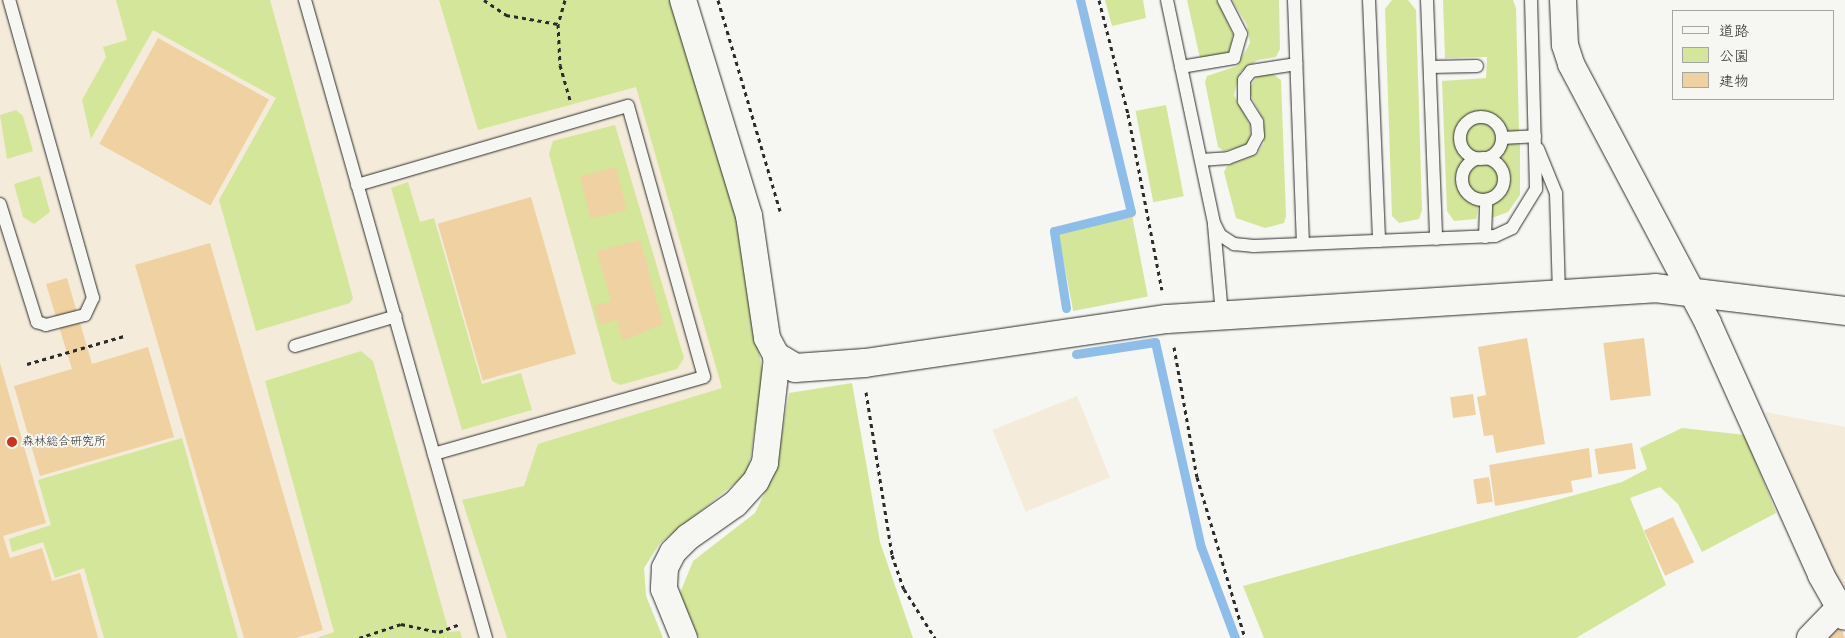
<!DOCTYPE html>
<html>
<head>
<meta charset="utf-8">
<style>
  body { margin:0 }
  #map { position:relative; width:1845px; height:638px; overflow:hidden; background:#f6f6f2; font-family:"Balsamiq Sans","Klee One",sans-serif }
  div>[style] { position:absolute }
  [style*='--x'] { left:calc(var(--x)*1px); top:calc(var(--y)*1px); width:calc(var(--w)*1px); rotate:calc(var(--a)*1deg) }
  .built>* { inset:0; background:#f4ebda; transform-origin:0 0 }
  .green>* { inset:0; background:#d4e69a; transform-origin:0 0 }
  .round { border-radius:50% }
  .stream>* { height:9px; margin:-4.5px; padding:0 4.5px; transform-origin:4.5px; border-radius:4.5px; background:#8dbee9 }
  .building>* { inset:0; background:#f0d1a2; transform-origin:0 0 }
  .path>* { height:3px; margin-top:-1.5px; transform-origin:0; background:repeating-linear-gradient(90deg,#2b2b2b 0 4px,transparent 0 8px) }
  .roads { filter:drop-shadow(0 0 1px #2b2b2b) drop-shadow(0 0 1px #2b2b2b) }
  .lane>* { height:12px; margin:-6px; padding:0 6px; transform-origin:6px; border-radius:6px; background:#f6f6f2 }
  .lane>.ring { margin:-6px; padding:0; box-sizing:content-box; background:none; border:12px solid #f6f6f2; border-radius:50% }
  .street>* { height:26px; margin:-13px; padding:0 13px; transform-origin:13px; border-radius:13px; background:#f6f6f2 }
  .secondary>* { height:28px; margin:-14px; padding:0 14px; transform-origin:14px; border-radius:14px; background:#f6f6f2 }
  .dots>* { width:14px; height:14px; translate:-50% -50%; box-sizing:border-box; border:2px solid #f6f6f2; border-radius:50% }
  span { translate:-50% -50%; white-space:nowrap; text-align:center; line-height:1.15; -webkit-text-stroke:4px #f6f6f2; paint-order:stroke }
  .poi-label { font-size:12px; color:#2b2b2b }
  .left { translate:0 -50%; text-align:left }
  .legend { position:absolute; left:1672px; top:10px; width:162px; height:90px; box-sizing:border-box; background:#f6f6f2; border:1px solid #a5a5a2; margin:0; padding:6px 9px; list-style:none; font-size:15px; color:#2b2b2b }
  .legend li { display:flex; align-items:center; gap:10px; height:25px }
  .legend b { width:25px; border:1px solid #a5a5a2 }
</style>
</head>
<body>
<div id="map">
  <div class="built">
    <i style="clip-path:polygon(0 0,672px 0,736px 216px,713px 503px,660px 543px,644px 568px,646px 596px,663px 638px,0 638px)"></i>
    <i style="left:1077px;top:396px;width:88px;height:91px;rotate:68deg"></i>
    <i style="clip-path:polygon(1765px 412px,1845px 427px,1845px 595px,1843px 594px)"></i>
  </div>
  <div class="green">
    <i style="clip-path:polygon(116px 0,270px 0,353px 298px,350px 303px,256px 331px,219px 200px,276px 98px,153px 30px,91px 139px,82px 100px,106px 57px,103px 47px,127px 40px)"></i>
    <i style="clip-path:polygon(439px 0,672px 0,736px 216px,763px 375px,748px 473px,660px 543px,644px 568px,646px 596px,663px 638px,507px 638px,462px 500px,524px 486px,538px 444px,722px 388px,636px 87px,478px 130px)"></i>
    <i style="clip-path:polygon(1105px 0,1143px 0,1146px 18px,1112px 26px)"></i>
    <i style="clip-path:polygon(1187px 0,1217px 0,1233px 34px,1230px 50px,1224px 56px,1200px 58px)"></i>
    <i style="clip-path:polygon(1232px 0,1279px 0,1280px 49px,1276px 57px,1258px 60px,1240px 72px,1234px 95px,1250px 125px,1250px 137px,1247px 145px,1224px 151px,1218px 147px,1205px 82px,1207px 76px,1237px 66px,1250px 43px,1247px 25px)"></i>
    <i style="clip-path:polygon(1392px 0,1408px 0,1416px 10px,1422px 210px,1419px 219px,1399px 223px,1392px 216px,1385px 9px)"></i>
    <i style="clip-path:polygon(1443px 0,1513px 0,1516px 8px,1519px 131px,1506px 133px,1502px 123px,1485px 111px,1463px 120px,1454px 136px,1467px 160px,1457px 171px,1456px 182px,1470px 203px,1479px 204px,1476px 219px,1454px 221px,1447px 211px,1442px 81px,1486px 78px,1487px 57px,1445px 58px)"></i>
    <i style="clip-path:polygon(1269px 71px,1281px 80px,1286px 216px,1284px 223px,1265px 228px,1236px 218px,1224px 172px,1227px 166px,1257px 154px,1264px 143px,1264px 121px,1248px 90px,1258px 75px)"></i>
    <i style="left:1166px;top:105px;width:93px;height:31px;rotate:79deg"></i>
    <i style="clip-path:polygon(16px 110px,23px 116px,33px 151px,7px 159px,0 115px)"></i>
    <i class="round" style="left:1463px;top:120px;width:36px;height:36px"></i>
    <i style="clip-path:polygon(615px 125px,684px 358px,677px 369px,620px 385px,612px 381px,549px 154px,553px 141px)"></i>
    <i style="clip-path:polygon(1520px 142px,1520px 195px,1508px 212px,1492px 218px,1489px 203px,1508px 186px,1504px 166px,1496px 159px,1505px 143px)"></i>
    <i class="round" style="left:1465px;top:161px;width:36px;height:36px"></i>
    <i style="clip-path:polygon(40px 176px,50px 212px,34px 224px,23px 217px,14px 184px)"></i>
    <i style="clip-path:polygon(408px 182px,420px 222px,434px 218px,482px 384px,521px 373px,532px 410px,462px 430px,391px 188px)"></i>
    <i style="left:1132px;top:215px;width:83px;height:76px;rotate:79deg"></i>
    <i style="clip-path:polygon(361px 351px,373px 361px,449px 632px,460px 631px,462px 638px,316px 638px,334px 632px,265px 381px)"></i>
    <i style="clip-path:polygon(852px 383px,880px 542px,913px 638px,699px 638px,678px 598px,693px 561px,755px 513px,775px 471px,789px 393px)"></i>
    <i style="clip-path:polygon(1682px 428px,1745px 435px,1776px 513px,1702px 552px,1678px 504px,1660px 487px,1630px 498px,1666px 585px,1576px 638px,1264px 638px,1243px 586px,1622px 482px,1647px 469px,1640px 448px)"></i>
    <i style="clip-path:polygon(182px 438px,238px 638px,104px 638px,84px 568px,55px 578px,43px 542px,12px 552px,9px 539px,51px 525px,38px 480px)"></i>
  </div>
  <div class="stream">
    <i style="--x:1066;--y:308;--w:78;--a:-98.9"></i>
    <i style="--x:1054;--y:231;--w:79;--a:-13.9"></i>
    <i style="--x:1131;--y:212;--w:218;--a:-103.5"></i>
    <i style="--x:1076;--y:354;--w:80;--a:-8.6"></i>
    <i style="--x:1155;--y:342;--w:210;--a:77.4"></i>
    <i style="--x:1201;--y:547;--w:97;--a:69.5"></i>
  </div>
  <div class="building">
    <i style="left:158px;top:38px;width:127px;height:121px;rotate:29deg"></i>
    <i style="left:616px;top:167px;width:44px;height:37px;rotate:76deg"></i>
    <i style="left:531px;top:197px;width:163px;height:97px;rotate:74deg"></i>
    <i style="clip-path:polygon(640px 240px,663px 324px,622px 341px,617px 320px,600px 325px,594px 306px,611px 301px,597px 251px)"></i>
    <i style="clip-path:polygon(210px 243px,323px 630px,295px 638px,244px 638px,135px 265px)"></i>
    <i style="clip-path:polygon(67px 278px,92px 364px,148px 347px,174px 437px,40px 476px,14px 386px,72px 369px,46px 284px)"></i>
    <i style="clip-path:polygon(1527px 338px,1545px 444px,1496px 453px,1493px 435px,1484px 436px,1477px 397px,1486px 395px,1478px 347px)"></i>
    <i style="left:1644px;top:338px;width:58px;height:41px;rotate:83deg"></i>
    <i style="clip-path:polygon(0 363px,46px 523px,3px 536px,10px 558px,42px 548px,52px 581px,80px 573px,98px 638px,0 638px)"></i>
    <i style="left:1473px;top:394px;width:21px;height:23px;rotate:82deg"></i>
    <i style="left:1632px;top:443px;width:26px;height:38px;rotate:81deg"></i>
    <i style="clip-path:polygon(1589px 448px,1592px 477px,1571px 481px,1573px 492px,1495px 506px,1489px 465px)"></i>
    <i style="left:1489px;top:477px;width:25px;height:16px;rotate:81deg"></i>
    <i style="left:1673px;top:517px;width:50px;height:32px;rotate:65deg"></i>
    <i style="clip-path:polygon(1841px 628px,1845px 638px,1826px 638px,1833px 631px)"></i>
  </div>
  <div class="path">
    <i style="--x:484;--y:0;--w:27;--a:34"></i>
    <i style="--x:506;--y:15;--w:53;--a:9.8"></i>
    <i style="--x:565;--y:0;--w:25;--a:106"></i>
    <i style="--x:558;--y:24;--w:41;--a:87.2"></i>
    <i style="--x:560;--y:65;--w:36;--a:74"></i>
    <i style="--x:718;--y:0;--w:220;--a:73.6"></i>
    <i style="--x:1099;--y:0;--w:118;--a:75.7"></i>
    <i style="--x:1128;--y:114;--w:179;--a:79.1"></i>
    <i style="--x:1174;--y:347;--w:132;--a:80"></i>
    <i style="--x:1197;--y:477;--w:168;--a:73.4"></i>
    <i style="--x:27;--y:364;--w:101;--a:-16.1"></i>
    <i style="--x:866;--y:392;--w:165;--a:80.9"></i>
    <i style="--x:892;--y:555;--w:36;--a:71"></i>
    <i style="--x:904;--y:589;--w:58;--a:57.7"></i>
    <i style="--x:359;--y:638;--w:44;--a:-18.4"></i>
    <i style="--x:401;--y:624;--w:39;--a:12"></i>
    <i style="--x:439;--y:632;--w:22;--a:-21"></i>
  </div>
  <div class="roads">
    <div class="lane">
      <i style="--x:305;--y:0;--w:663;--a:74.16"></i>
      <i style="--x:1167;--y:0;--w:228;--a:78.1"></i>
      <i style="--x:1214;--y:223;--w:13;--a:63"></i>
      <i style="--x:1220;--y:235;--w:17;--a:33"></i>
      <i style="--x:1234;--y:244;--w:20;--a:6"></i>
      <i style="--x:1254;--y:246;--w:241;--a:-2.4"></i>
      <i style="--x:1495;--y:236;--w:19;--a:-25"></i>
      <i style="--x:1512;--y:228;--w:46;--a:-58.4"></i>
      <i style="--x:1536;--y:189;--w:189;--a:-91.5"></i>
      <i style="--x:1294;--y:0;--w:244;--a:87.9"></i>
      <i style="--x:1369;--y:0;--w:241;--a:87.6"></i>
      <i style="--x:1427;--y:0;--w:239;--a:87.8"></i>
      <i style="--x:1181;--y:67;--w:54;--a:-9.6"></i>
      <i style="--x:1234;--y:58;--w:25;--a:-74"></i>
      <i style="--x:1241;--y:34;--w:38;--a:-117"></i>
      <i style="--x:1430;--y:67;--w:47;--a:-1.2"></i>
      <i class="ring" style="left:1460px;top:117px;width:30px;height:30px"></i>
      <i style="--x:1502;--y:138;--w:33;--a:-3"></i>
      <i style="--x:1538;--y:149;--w:48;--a:67.8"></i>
      <i style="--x:1556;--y:193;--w:102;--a:88.3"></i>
      <i class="ring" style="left:1462px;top:158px;width:30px;height:30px"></i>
      <i style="--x:1201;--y:160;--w:27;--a:-4"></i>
      <i style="--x:1228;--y:158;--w:25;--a:-21"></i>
      <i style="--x:1251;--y:149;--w:15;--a:-62"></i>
      <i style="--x:1258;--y:136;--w:14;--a:-94"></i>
      <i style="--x:1257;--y:122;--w:25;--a:-122"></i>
      <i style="--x:1244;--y:101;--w:21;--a:-90"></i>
      <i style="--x:1244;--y:80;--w:11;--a:-52"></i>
      <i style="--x:1251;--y:71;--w:46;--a:-8.8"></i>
      <i style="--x:357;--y:185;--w:282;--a:-16.3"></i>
      <i style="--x:628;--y:106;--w:281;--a:74.3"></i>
      <i style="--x:704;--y:377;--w:281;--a:164.1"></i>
      <i style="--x:0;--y:204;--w:124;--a:72.6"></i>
      <i style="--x:37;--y:322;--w:9;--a:18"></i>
      <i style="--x:46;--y:325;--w:40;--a:-14.4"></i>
      <i style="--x:85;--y:315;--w:19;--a:-65"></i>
      <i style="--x:93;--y:298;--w:310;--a:-105.7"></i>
      <i style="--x:1214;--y:225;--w:89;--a:84.9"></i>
      <i style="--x:1485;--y:237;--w:37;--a:-88"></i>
      <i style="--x:295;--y:346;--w:105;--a:-16.5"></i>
    </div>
    <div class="street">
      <i style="--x:683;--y:0;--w:226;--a:73"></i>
      <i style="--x:749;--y:216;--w:123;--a:81.6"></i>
      <i style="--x:767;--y:338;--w:21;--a:62"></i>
      <i style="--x:777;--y:357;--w:107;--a:96.5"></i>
      <i style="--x:765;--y:463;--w:20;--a:117"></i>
      <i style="--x:756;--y:481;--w:31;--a:132"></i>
      <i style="--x:735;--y:504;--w:57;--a:144.9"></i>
      <i style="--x:688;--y:537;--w:21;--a:135"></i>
      <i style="--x:673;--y:552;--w:18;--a:117"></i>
      <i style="--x:665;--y:568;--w:21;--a:93"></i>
      <i style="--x:664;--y:589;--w:53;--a:67.8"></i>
      <i style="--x:1563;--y:0;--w:45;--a:87.5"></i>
      <i style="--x:1565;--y:45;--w:20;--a:72"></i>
      <i style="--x:1571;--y:64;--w:293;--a:62.1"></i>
      <i style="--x:1708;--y:323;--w:276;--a:65.8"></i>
      <i style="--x:1821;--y:575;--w:48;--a:60.3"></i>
      <i style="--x:1810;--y:638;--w:40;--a:-46"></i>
    </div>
    <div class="secondary">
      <i style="--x:777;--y:357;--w:21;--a:31"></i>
      <i style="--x:795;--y:368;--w:70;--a:-4.1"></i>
      <i style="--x:865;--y:363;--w:305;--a:-8.3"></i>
      <i style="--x:1167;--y:319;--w:489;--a:-3.6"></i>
      <i style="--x:1655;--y:288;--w:191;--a:6.9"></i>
    </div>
  </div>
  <div class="dots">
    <i style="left:12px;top:442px;background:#c8321e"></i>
  </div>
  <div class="poi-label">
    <span class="left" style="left:22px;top:442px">森林総合研究所</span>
  </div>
  <ul class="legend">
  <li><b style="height:6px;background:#f6f6f2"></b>道路</li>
  <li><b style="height:14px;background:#d4e69a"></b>公園</li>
  <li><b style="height:14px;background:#f0d1a2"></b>建物</li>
  </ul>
</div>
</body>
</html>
